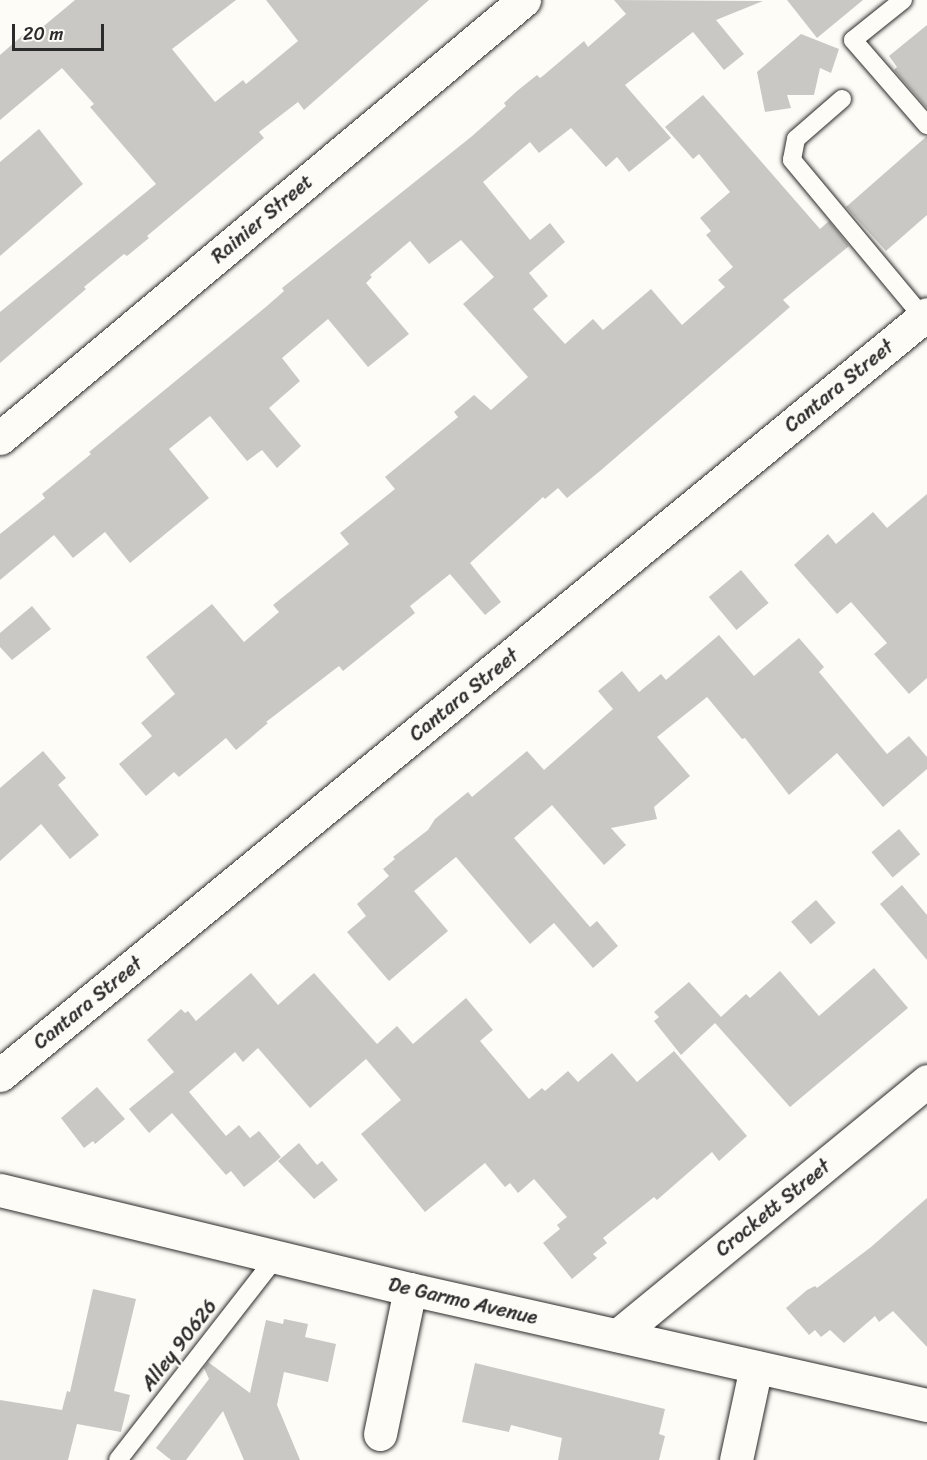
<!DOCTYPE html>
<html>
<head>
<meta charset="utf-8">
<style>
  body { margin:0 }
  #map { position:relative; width:927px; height:1460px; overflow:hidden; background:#fdfcf7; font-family:Sriracha,sans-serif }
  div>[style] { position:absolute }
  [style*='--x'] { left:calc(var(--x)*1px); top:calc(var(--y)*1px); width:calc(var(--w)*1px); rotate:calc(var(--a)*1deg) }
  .building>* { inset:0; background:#c9c8c4; transform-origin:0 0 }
  .roads { filter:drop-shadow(0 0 2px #2b2b2b) drop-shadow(0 0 2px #2b2b2b) }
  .lane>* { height:18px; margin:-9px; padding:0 9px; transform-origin:9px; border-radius:9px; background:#fdfcf7 }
  .street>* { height:33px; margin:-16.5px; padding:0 16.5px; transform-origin:16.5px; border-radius:16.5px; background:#fdfcf7 }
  span { translate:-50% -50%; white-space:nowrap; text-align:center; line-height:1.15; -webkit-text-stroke:4.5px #fdfcf7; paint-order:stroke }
  .street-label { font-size:20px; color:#2b2b2b }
  .scale { position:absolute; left:12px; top:24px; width:92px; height:27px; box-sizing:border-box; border:3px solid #2b2b2b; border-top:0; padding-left:8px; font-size:18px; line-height:21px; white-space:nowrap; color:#2b2b2b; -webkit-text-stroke:4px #fdfcf7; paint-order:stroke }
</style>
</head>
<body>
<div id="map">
  <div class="building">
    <i style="clip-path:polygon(75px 0,236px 0,172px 49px,215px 102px,243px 80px,246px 84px,298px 41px,266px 0,429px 0,304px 110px,298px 102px,259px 132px,264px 138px,147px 236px,149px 238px,127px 256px,124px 254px,84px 287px,86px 289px,0 363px,0 312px,156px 184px,90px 107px,94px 104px,62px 68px,0 120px,0 55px,23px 35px,27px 40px)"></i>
    <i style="clip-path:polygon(614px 0,763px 1px,716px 20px,744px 54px,724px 70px,693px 32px,625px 85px,671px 138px,629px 172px,617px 157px,606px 167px,571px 128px,539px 153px,530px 142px,483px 182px,530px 240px,550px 223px,565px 242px,529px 273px,548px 296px,533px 309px,565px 344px,593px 319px,603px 330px,651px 289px,682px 325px,725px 287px,718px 280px,733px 267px,706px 235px,711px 231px,700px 218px,730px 192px,699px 154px,693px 159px,665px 127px,703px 95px,820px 229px,829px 221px,849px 246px,783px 300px,790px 307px,600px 471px,567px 498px,558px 488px,545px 499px,543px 497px,470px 563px,501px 602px,485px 615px,450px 574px,410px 606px,415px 613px,343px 671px,339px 666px,266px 722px,268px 723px,236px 750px,226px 738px,179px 777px,174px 772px,146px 796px,119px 764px,152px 736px,141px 723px,175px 694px,146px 657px,212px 604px,244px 642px,279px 612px,273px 605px,349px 544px,340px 533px,395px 489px,385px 477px,458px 417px,454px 412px,474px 395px,491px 410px,528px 377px,463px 304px,494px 277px,461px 240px,429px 264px,410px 241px,370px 275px,372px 277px,366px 283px,409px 334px,368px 367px,328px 319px,282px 358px,300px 381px,269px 408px,301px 446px,277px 468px,262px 450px,247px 461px,210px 416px,169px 449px,209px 498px,130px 563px,105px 532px,73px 558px,54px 535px,0 580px,0 534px,45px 498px,42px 494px,91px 454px,89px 452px,267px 306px,284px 291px,282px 288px,471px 137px,506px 106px,504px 103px,517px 91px,537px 75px,540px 78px,544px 75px,584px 41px,588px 47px,626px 14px)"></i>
    <i style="clip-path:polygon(787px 0,863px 0,817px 38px)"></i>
    <i style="clip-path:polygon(927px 25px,927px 108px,894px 70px,897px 67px,889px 56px)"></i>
    <i style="clip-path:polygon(801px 34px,839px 49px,831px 73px,820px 68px,814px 95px,787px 95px,791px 108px,765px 112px,757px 72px)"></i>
    <i style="clip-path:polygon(39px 129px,83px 184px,0 256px,0 162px)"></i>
    <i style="clip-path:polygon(927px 136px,927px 215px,886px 251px,846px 207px)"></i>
    <i style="clip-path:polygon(927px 494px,927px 678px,909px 694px,874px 654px,887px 643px,851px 602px,837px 614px,794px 565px,828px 534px,836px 544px,873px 512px,887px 528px)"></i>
    <i style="left:741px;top:570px;width:43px;height:42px;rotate:50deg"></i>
    <i style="clip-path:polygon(32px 606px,51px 629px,12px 660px,0 647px,0 633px)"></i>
    <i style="clip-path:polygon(719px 635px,754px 676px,799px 638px,824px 667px,819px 672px,887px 754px,909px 736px,927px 757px,927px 769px,883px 807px,837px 753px,789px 795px,745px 738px,742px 739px,707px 697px,657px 737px,690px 776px,654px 807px,657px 819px,611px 828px,626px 845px,604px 865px,552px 805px,514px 838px,590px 927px,597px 921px,618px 946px,593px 968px,554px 923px,530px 944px,456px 857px,414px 891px,448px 931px,389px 981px,347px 932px,366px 916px,357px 904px,389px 876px,383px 869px,395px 859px,393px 857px,428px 830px,435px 819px,468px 792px,472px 797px,527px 751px,544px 770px,613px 709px,598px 691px,622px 671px,639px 692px,661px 674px,666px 680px)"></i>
    <i style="clip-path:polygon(43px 751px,66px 778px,58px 785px,99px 835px,70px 859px,41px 824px,0 861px,0 788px)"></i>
    <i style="left:899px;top:829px;width:33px;height:36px;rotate:50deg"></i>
    <i style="clip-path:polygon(902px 885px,927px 915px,927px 960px,880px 904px)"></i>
    <i style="left:816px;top:900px;width:30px;height:33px;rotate:49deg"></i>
    <i style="clip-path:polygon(874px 968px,908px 1008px,790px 1107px,715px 1023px,681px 1055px,654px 1021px,659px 1017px,654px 1012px,689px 982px,721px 1017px,746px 994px,750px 998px,780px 971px,819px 1016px)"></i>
    <i style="clip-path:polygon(251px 973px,278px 1005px,314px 973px,377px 1044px,397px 1026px,413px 1044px,466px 998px,493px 1030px,480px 1041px,529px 1099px,542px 1088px,545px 1091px,568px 1071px,578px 1082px,612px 1053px,637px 1082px,674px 1051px,747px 1136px,719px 1161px,712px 1152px,657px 1200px,654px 1197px,603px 1238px,607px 1243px,593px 1254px,597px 1258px,572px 1279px,543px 1243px,560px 1229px,557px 1225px,567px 1217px,534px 1179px,518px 1193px,510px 1183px,505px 1187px,485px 1163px,425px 1212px,361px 1134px,401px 1100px,366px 1059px,310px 1108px,258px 1048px,243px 1062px,235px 1052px,189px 1092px,226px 1136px,239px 1125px,250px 1138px,259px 1131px,281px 1157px,244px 1187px,231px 1171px,226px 1175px,172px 1113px,149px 1133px,129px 1109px,174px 1072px,147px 1040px,181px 1009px,185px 1013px,188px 1011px,196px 1021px)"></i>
    <i style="clip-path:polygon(97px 1087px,125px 1119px,95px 1144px,93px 1141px,84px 1148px,61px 1118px)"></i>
    <i style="clip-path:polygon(299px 1143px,317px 1165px,322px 1161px,338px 1180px,314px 1199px,278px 1161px)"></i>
    <i style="clip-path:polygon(927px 1198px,927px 1347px,893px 1311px,879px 1322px,875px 1316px,844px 1343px,830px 1330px,821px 1337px,815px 1330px,809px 1335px,786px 1308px,807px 1290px,815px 1286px,817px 1288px,871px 1247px)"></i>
    <i style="clip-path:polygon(93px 1289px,136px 1299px,114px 1391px,130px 1395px,121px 1432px,77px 1424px,68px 1460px,0 1460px,0 1400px,62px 1410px,67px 1391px,70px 1392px)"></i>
    <i style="clip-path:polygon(284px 1319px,308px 1324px,305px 1337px,336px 1344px,328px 1382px,284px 1372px,277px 1405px,300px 1460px,244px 1460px,223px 1411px,186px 1460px,171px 1460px,156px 1448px,209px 1379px,204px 1368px,208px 1362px,250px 1393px,266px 1320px,283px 1324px)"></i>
    <i style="clip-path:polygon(475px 1363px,665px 1409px,659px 1434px,665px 1436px,659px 1460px,558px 1460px,562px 1438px,511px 1425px,509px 1432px,462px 1422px)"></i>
  </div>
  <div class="roads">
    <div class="lane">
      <i style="--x:903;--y:0;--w:64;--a:141.3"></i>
      <i style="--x:853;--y:40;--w:113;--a:49"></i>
      <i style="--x:842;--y:99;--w:61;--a:139"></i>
      <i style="--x:796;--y:139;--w:21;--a:101"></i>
      <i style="--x:792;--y:160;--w:204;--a:50.2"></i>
      <i style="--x:118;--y:1460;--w:257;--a:-52.1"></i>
    </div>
    <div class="street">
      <i style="--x:0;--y:438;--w:683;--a:-39.89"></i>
      <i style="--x:0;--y:1075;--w:1199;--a:-39.38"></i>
      <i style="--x:0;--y:1190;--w:422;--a:13.6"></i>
      <i style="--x:410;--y:1289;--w:530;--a:12.65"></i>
      <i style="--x:618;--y:1335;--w:400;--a:-39.4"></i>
      <i style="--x:380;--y:1434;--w:148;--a:-78.3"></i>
      <i style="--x:736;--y:1460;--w:95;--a:-77.9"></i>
    </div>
  </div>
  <div class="street-label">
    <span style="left:262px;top:219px;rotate:-40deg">Rainier Street</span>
    <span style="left:839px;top:386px;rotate:-39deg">Cantara Street</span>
    <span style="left:464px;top:695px;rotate:-39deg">Cantara Street</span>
    <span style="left:88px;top:1003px;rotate:-39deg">Cantara Street</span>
    <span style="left:773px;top:1208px;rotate:-39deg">Crockett Street</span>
    <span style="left:463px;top:1301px;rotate:13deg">De Garmo Avenue</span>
    <span style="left:179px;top:1345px;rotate:-52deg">Alley 90626</span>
  </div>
  <div class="scale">20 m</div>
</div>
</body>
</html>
